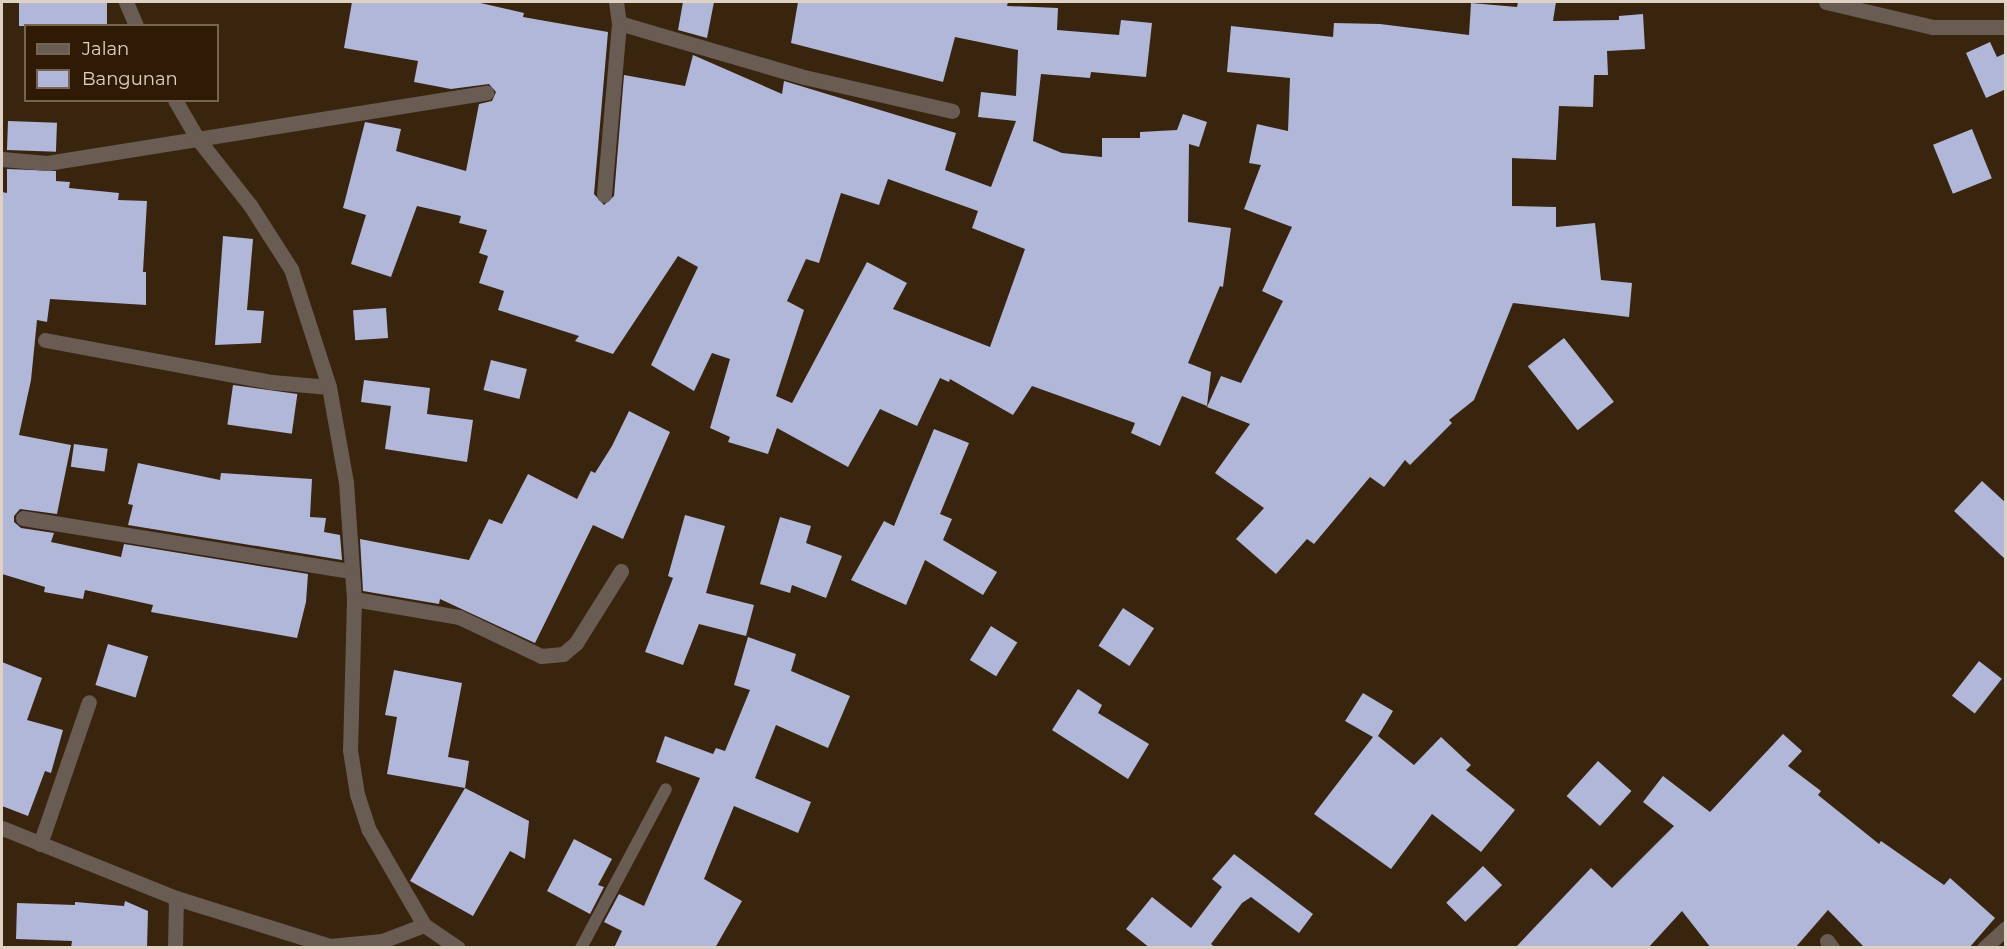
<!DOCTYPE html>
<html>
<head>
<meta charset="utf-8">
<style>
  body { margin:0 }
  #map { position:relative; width:2007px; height:949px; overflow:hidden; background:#39240e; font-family:Montserrat,sans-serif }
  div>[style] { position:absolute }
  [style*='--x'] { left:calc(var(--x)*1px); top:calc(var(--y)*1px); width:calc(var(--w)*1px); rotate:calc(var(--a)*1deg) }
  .building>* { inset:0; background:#b0b7d8; transform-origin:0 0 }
  .service>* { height:12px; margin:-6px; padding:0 6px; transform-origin:6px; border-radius:6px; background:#685c53 }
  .minor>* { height:15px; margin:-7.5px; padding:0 7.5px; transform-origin:7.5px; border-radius:7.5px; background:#685c53 }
  .tertiary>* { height:15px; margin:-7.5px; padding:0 7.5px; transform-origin:7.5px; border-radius:7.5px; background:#685c53 }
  span { translate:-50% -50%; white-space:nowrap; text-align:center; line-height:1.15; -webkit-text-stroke:6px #2f1a05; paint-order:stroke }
  .frame { position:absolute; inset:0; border:3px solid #e0d1c5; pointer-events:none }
  .legend { position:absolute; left:24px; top:24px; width:195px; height:78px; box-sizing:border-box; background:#2f1a05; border:2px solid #766352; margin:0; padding:8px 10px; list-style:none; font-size:18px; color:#e0d1c5 }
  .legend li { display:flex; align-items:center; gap:12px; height:30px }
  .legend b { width:30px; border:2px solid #766352 }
</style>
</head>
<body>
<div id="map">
  <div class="building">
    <i style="left:19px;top:2px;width:88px;height:24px"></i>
    <i style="clip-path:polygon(evenodd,352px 2px,476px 2px,524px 13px,523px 17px,608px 32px,594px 194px,604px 205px,614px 196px,624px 75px,685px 86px,693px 55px,782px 94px,784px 81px,956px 133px,945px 170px,991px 187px,1016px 121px,978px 117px,981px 92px,1016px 96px,1018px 50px,955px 37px,943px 82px,791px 43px,798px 2px,1008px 2px,1007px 6px,1058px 8px,1057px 30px,1119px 35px,1121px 20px,1152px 23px,1146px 77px,1091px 72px,1090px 78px,1041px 74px,1033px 141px,1062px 153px,1102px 157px,1102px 138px,1140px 138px,1140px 132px,1177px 130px,1183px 114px,1207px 122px,1199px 147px,1189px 144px,1188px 222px,1231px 228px,1223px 287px,1220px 286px,1188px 363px,1211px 372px,1207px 406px,1182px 396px,1160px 446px,1131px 433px,1135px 423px,1032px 386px,1013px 415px,950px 379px,949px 382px,940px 378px,917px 426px,880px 409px,848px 467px,777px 428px,768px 454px,728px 442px,730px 437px,710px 428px,730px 359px,712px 353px,694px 391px,651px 365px,698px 267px,678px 256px,613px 354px,575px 341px,579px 336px,498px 310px,504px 291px,479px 283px,488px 256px,479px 253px,487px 230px,459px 223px,461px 216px,417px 206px,391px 277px,351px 264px,366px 215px,343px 208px,365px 122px,401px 129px,396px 151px,466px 171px,479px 104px,492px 101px,496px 92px,489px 84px,451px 89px,414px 82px,418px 61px,344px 48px,352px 2px,888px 179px,978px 211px,972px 228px,1025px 249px,990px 347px,893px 309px,907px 283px,867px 262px,792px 403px,776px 396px,804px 310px,787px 301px,806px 259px,819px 263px,841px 193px,879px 205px,888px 179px)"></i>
    <i style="clip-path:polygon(683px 2px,714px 2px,707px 38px,678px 30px)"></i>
    <i style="clip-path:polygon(1518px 2px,1556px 2px,1553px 21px,1619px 20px,1619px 16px,1643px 14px,1645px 49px,1607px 51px,1608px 75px,1594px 75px,1593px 107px,1559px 106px,1556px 160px,1512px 158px,1512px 206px,1556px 207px,1556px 227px,1595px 223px,1601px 280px,1632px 283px,1629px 317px,1513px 303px,1474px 400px,1449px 420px,1452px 423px,1410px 465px,1405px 460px,1384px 487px,1370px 477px,1314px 544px,1307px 539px,1276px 574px,1236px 539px,1264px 508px,1215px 473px,1250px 424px,1207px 407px,1221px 376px,1241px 383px,1283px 301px,1262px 291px,1292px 227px,1244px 209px,1261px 165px,1249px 163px,1257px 124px,1288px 131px,1290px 78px,1227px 72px,1231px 26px,1333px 37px,1334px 23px,1380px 24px,1469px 35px,1471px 3px,1517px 7px)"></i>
    <i style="clip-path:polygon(1990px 42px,1997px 57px,2006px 53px,2006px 89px,1986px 98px,1966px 53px)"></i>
    <i style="left:8px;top:121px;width:49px;height:29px;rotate:2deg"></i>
    <i style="left:1972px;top:129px;width:53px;height:42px;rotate:68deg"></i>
    <i style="clip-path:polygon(7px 169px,56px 171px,56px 181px,70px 182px,69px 188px,119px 193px,118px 200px,147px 201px,143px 272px,146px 272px,146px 305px,50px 299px,47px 322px,37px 320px,31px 380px,19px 435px,71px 445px,57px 514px,20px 509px,14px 516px,14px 522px,21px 528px,54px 533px,51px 542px,121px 557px,124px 544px,308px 574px,306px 602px,297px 638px,151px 612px,153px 605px,85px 590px,83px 599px,44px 592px,45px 587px,2px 574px,2px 192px,7px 193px)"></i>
    <i style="clip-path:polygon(223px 236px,253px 239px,247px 310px,264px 311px,261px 343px,215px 345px)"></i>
    <i style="left:386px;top:308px;width:30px;height:33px;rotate:86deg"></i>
    <i style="left:1564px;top:338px;width:81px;height:46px;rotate:52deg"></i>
    <i style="left:491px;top:360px;width:37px;height:31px;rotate:14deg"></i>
    <i style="clip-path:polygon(364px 380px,430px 388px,427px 414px,473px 420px,467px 462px,385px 449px,391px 406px,361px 402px)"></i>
    <i style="left:233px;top:385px;width:65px;height:40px;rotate:8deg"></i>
    <i style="clip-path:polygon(629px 411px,670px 432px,623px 539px,593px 525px,535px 643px,440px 599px,439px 604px,363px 591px,360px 539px,469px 560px,489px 519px,502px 524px,528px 474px,577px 499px,591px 471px,595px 473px,612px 446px)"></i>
    <i style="clip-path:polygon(934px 429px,969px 443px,940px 514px,952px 519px,943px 540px,997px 572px,983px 595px,925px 560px,906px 605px,851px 580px,884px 521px,894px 526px)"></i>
    <i style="left:74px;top:444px;width:34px;height:23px;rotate:8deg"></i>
    <i style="clip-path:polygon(138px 463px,220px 480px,221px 473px,312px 479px,310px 517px,326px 518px,324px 532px,340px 535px,342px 560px,128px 525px,133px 505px,128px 504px)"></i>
    <i style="clip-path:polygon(1982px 481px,2006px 503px,2006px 560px,1954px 511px)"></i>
    <i style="clip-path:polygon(685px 515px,725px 526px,706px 593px,754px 605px,746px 636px,699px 624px,683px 665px,645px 652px,673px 578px,668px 576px)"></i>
    <i style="clip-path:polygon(780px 517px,811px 526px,806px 543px,842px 556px,826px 598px,792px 585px,790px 593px,760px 584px)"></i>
    <i style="left:1123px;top:608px;width:37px;height:45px;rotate:33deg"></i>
    <i style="left:991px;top:626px;width:31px;height:40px;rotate:32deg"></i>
    <i style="clip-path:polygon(748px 637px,796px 654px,791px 671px,850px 696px,828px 748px,776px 725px,755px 778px,811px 802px,798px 833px,734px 806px,704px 879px,742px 901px,715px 948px,614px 948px,622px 931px,604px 922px,619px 894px,644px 906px,700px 778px,656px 762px,665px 736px,713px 754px,716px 748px,725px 751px,750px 690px,734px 685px)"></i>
    <i style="left:108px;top:644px;width:42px;height:43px;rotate:17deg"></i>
    <i style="left:1979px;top:661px;width:29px;height:44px;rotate:38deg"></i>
    <i style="clip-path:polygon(2px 662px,42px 678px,27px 720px,63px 730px,51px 773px,45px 771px,28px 816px,2px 806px)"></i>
    <i style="clip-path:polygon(394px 670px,462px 683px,448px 757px,469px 761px,465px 788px,387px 774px,397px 717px,385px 715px)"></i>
    <i style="clip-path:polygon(1078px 689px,1102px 705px,1098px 713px,1149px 744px,1128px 779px,1052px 730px)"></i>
    <i style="clip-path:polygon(1363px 693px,1393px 711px,1378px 736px,1414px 765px,1441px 737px,1471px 765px,1466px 770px,1515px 810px,1481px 852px,1432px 814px,1391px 869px,1314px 814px,1373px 737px,1345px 721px)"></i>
    <i style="clip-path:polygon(1783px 734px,1802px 751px,1788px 766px,1821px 791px,1818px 795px,1879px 844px,1881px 841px,1944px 885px,1950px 878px,1995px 918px,1969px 948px,1865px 948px,1828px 910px,1795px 948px,1711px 948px,1682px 911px,1648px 948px,1515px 948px,1591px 868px,1612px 888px,1674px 826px,1643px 802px,1663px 776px,1710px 812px)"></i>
    <i style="left:1598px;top:761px;width:45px;height:47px;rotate:42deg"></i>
    <i style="clip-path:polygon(465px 788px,529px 821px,525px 859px,510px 851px,473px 916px,410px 881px)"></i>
    <i style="clip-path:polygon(574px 839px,612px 859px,598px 885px,604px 887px,590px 914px,547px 891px)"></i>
    <i style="clip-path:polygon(1234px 854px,1313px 914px,1299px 933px,1251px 897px,1242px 903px,1211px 944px,1216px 948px,1150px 948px,1126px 929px,1152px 897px,1191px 928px,1222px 887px,1212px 879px)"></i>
    <i style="left:1483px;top:866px;width:27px;height:52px;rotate:45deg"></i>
    <i style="clip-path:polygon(125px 901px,148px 911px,147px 948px,71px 948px,72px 941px,16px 939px,17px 903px,75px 905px,75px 902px,124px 906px)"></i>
  </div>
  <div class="service">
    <i style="--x:581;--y:948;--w:180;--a:-61.9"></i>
  </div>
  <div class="minor">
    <i style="--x:616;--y:2;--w:21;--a:82"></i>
    <i style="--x:619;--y:23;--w:193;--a:16.3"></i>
    <i style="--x:804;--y:77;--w:152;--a:12.9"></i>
    <i style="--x:1826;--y:2;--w:110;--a:13.2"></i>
    <i style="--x:1933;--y:27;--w:73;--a:0"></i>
    <i style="--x:2;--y:159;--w:45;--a:5.1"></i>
    <i style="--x:47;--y:163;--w:445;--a:-9.1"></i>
    <i style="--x:604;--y:195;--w:173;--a:-85"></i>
    <i style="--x:45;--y:340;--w:231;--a:10.5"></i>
    <i style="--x:272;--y:382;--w:57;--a:5"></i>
    <i style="--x:23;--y:518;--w:332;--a:9.2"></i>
    <i style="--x:354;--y:599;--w:107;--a:9.7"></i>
    <i style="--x:459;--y:617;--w:91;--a:25.4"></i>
    <i style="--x:541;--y:656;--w:22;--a:-5"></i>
    <i style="--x:563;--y:654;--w:17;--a:-40"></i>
    <i style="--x:576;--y:643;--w:85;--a:-58"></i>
    <i style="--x:2;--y:828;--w:188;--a:21.9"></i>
    <i style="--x:176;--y:898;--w:161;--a:17.3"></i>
    <i style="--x:330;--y:946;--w:52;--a:-5.5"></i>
    <i style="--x:382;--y:941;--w:45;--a:-20.9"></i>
    <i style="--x:40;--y:844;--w:150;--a:-71"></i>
    <i style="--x:1827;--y:941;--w:9;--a:54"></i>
    <i style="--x:175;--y:948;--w:50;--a:-88.9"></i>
  </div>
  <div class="tertiary">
    <i style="--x:126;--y:2;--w:26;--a:67"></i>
    <i style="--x:175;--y:100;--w:44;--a:59.9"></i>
    <i style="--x:197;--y:138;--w:85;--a:51.7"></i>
    <i style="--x:250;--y:205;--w:76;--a:57.4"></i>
    <i style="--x:291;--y:269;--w:124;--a:72.1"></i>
    <i style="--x:329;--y:387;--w:97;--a:79.9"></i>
    <i style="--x:346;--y:482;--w:117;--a:86.1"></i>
    <i style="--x:354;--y:599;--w:151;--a:91.5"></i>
    <i style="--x:350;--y:750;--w:45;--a:81"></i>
    <i style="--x:357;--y:794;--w:38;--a:72"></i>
    <i style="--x:369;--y:830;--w:110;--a:59.9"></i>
    <i style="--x:424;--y:925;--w:41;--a:34.1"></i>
    <i style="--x:1984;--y:948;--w:30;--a:-42"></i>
  </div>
  <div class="frame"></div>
  <ul class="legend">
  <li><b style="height:8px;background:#685c53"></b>Jalan</li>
  <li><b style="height:16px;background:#b0b7d8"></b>Bangunan</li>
  </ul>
</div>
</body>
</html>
